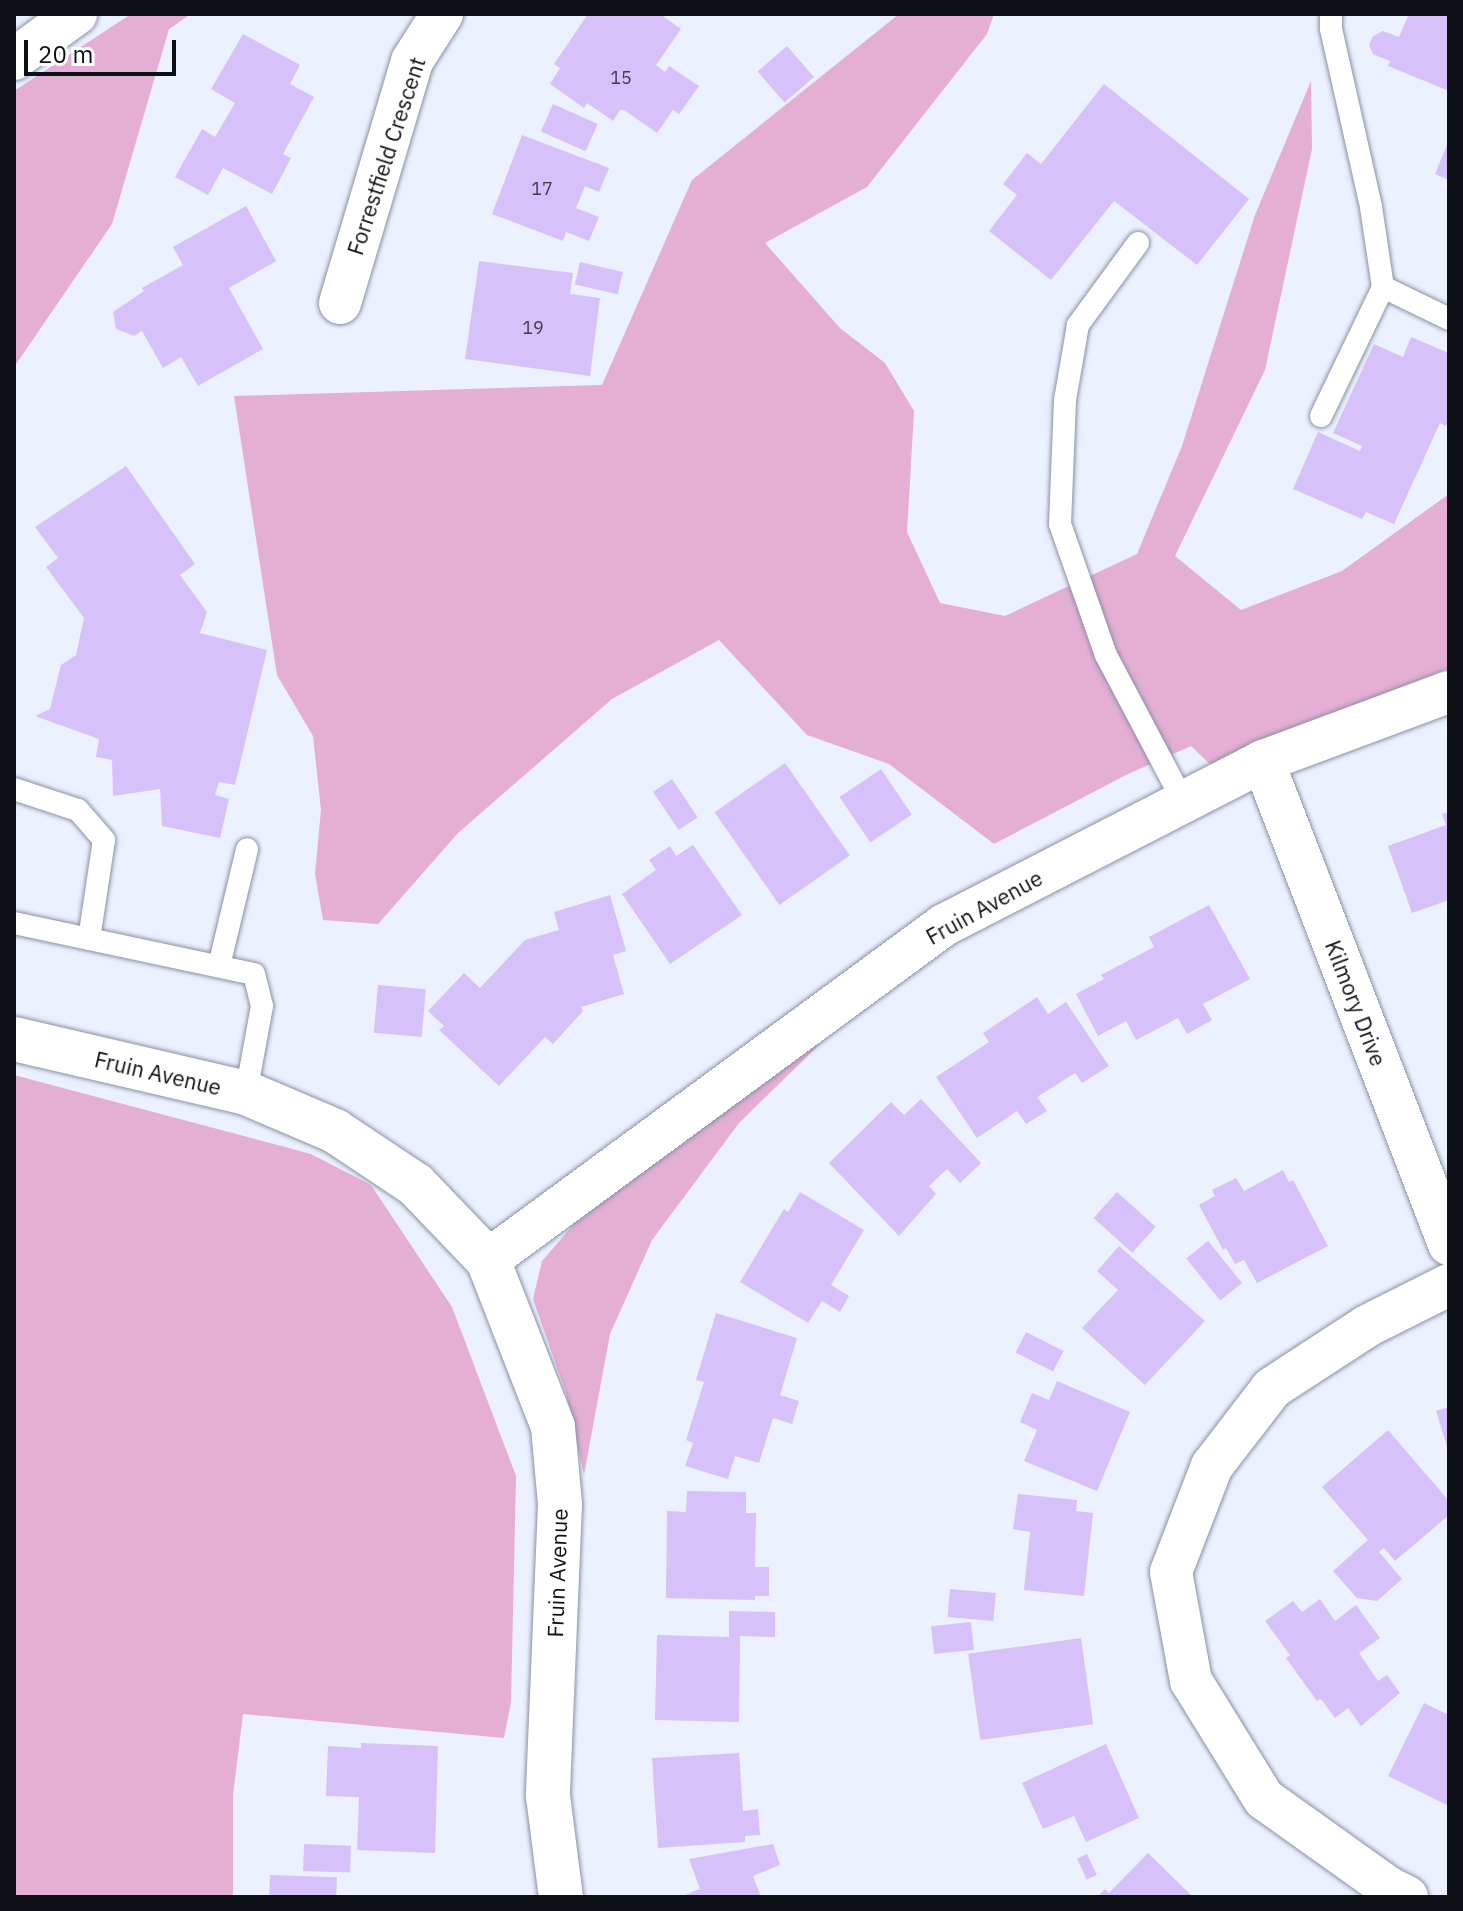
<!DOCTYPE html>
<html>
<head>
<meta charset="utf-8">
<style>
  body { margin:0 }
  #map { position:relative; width:1463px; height:1911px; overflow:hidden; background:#ebf1ff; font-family:"IBM Plex Sans",sans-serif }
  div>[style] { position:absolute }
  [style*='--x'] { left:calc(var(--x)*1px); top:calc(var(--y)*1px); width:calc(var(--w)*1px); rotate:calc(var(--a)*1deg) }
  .green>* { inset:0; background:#e4aed5 }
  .building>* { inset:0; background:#d7c1fa; transform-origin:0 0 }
  .roads { filter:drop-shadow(0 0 2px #8a91a1) drop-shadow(0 0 2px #8a91a1) }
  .service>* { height:22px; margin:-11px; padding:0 11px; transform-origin:11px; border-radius:11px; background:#fff }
  .minor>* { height:42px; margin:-21px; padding:0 21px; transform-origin:21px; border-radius:21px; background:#fff }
  .tertiary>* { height:44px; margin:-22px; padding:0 22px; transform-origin:22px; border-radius:22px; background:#fff }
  span { translate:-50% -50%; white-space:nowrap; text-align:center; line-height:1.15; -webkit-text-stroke:7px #fff; paint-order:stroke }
  .number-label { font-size:18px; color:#403c4e }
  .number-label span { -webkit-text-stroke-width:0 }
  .street-label { font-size:22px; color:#0d1015 }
  .frame { position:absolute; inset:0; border:16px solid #0d1015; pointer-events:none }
  .scale { position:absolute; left:24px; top:40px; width:152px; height:36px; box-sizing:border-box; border:4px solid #0d1015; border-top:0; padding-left:10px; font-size:24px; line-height:28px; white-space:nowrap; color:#0d1015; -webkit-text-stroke:6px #fff; paint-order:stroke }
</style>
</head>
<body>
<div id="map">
  <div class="green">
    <i style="clip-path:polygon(131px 14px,191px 14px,169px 29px,112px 224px,14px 367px,14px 91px)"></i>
    <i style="clip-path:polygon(899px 14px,994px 14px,987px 34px,867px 187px,765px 243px,840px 328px,885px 363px,914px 411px,907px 532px,940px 603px,1005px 616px,1137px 554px,1182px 446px,1255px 215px,1311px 81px,1312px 149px,1265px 370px,1175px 556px,1241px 610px,1342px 571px,1449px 494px,1449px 668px,1210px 764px,1191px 746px,1126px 775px,994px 844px,889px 764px,807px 735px,719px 640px,612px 699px,458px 833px,378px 924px,323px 920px,315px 874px,321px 810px,313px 736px,277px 675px,234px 396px,602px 385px,692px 180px)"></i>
    <i style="clip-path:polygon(820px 1044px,739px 1123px,652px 1240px,610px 1334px,584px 1475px,566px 1393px,533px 1299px,542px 1261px,575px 1223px,800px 1053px)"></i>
    <i style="clip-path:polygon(14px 1075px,311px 1154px,371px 1185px,452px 1307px,516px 1476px,511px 1702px,504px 1738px,243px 1714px,233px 1795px,233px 1897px,14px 1897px)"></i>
  </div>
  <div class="building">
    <i style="clip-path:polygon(588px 14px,660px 14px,681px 29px,656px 65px,665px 72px,669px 66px,699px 86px,679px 114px,673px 110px,657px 133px,624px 110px,620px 110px,613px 121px,587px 103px,584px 108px,550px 84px,560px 68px,554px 64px)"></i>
    <i style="clip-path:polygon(1409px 14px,1449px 14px,1449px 91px,1388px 66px,1390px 61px,1373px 54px,1369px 45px,1373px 36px,1383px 31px,1399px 37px)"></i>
    <i style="clip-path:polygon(243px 34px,300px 65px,290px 84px,314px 97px,283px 154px,291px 158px,272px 194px,223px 168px,208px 195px,175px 177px,202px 129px,215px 137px,235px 103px,211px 89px)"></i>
    <i style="left:787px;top:46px;width:41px;height:39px;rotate:49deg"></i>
    <i style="clip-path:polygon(1104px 84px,1249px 199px,1197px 265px,1114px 201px,1051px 280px,989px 231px,1017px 195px,1003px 184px,1027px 153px,1041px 164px)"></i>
    <i style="left:553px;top:104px;width:49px;height:30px;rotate:24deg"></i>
    <i style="clip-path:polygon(522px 135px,609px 168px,599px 192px,585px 186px,576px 208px,599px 217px,589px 241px,566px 232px,563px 241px,492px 214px)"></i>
    <i style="clip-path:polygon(1449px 140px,1449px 180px,1435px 174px)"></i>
    <i style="clip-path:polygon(246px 206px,276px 261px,229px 288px,263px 349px,198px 386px,181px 357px,163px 368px,142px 331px,134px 336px,116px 329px,113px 312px,144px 291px,142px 288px,183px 265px,173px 247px)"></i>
    <i style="clip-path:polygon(479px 261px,573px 273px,570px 294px,600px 298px,590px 376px,465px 359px)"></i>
    <i style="left:580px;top:262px;width:44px;height:23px;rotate:13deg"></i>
    <i style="clip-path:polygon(1411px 337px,1449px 353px,1449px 419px,1446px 426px,1440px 423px,1394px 524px,1366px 512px,1362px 519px,1293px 489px,1318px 432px,1360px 451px,1362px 446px,1333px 433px,1374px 344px,1403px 357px)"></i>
    <i style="clip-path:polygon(126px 466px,195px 564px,180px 575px,207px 612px,200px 633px,267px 650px,235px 785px,219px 782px,215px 795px,229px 799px,220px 838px,162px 826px,160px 789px,113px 796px,112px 760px,96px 757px,99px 739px,35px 716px,50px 709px,61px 665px,76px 655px,84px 618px,46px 567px,58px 558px,35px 527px)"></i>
    <i style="left:785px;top:763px;width:113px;height:86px;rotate:55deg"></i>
    <i style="left:881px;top:769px;width:55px;height:50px;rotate:56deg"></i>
    <i style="left:672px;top:779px;width:46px;height:23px;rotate:56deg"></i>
    <i style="clip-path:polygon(1449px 812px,1449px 900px,1412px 913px,1388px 846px,1446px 825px,1442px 814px)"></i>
    <i style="clip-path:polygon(693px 845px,742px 915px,670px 964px,622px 894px,656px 870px,649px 860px,670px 846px,676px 856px)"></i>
    <i style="clip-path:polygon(610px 895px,626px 951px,613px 955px,624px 994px,581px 1007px,583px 1011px,553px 1044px,545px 1037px,499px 1086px,439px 1030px,444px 1026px,428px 1011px,464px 973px,480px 988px,525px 940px,559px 930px,554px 912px)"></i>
    <i style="clip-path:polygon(1209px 905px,1250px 979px,1203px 1004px,1212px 1020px,1187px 1034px,1178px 1018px,1136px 1040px,1126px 1021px,1098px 1036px,1076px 994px,1104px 979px,1101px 975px,1154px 947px,1149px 937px)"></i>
    <i style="left:378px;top:985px;width:48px;height:48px;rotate:5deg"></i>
    <i style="clip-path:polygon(1037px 997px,1048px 1014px,1066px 1002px,1109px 1066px,1082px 1083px,1075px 1073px,1037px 1097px,1047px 1111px,1026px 1124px,1017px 1111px,977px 1138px,936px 1077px,989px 1042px,983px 1033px)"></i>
    <i style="clip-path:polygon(921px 1099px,981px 1163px,960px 1183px,947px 1169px,929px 1186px,936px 1194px,899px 1236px,829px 1163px,891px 1102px,904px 1115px)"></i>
    <i style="clip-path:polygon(1283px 1170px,1289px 1182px,1293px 1180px,1328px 1246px,1257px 1283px,1244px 1260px,1235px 1264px,1226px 1248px,1223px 1250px,1199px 1205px,1215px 1196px,1212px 1190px,1236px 1178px,1244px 1191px)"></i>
    <i style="clip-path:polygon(800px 1192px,864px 1230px,831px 1285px,849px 1296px,840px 1312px,822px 1301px,808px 1323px,740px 1282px,784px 1209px,788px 1212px)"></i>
    <i style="left:1117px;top:1192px;width:52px;height:35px;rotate:42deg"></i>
    <i style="left:1208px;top:1241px;width:54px;height:28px;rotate:51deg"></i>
    <i style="clip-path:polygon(1119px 1246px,1205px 1321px,1145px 1385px,1082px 1328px,1118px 1290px,1097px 1271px)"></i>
    <i style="clip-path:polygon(716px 1313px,797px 1338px,780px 1395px,799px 1401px,792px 1424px,773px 1418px,759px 1463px,735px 1456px,728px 1479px,685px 1466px,693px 1443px,686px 1440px,704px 1382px,696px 1380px)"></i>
    <i style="left:1026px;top:1332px;width:42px;height:23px;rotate:27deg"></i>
    <i style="clip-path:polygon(1057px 1381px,1130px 1412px,1097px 1491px,1024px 1461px,1037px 1430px,1020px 1422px,1032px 1393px,1049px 1400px)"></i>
    <i style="clip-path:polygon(1449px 1407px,1449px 1450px,1448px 1450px,1436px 1411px)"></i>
    <i style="clip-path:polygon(1388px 1430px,1449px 1501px,1449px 1515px,1395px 1561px,1384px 1548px,1379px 1552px,1402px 1579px,1377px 1601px,1357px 1598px,1333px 1571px,1368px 1540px,1322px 1487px)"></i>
    <i style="clip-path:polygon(687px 1491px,746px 1492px,746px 1513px,756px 1513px,755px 1567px,769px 1567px,769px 1596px,755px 1596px,755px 1600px,666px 1598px,667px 1511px,686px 1512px)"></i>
    <i style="clip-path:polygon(1018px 1494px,1077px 1500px,1076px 1511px,1093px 1513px,1084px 1596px,1024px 1590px,1030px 1532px,1013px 1529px)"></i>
    <i style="left:950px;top:1589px;width:46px;height:28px;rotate:5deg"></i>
    <i style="clip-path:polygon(1320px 1599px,1335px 1621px,1356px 1605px,1380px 1638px,1359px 1653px,1378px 1681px,1387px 1675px,1400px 1693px,1361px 1726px,1348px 1708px,1335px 1718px,1321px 1699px,1317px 1701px,1286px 1658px,1290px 1655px,1265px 1621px,1293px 1601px,1302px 1612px)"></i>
    <i style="clip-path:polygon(729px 1611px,775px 1612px,775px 1637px,740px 1636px,739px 1722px,655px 1720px,657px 1635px,729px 1637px)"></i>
    <i style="left:971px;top:1622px;width:28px;height:40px;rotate:84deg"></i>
    <i style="left:1081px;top:1638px;width:87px;height:114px;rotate:82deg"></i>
    <i style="clip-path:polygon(1424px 1703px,1449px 1715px,1449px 1806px,1388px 1776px)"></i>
    <i style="clip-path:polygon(361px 1743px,438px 1746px,435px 1853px,357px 1850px,359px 1797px,326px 1796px,328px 1746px,361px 1748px)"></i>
    <i style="clip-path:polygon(1106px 1744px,1139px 1818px,1086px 1842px,1074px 1816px,1043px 1829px,1022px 1783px)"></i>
    <i style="clip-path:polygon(739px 1753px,743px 1811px,758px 1809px,760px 1835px,745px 1836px,745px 1842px,658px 1848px,652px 1758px)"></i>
    <i style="left:304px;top:1844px;width:47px;height:27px;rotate:2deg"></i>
    <i style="clip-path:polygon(773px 1844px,780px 1865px,753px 1876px,761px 1897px,680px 1897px,700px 1889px,689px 1859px)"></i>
    <i style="clip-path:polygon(1148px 1853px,1193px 1897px,1097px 1897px,1105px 1889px,1109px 1893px)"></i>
    <i style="left:1087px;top:1854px;width:23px;height:11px;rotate:65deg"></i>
    <i style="left:270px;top:1875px;width:67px;height:22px;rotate:2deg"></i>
  </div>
  <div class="roads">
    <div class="service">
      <i style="--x:1331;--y:14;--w:15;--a:90"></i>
      <i style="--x:1331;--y:29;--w:182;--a:77.3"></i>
      <i style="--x:1371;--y:207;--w:81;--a:81.5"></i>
      <i style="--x:1138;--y:243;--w:102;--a:126.2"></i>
      <i style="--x:1078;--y:325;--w:76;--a:99.8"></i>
      <i style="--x:1065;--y:400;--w:124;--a:92.3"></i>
      <i style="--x:1060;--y:524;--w:139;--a:70.7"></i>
      <i style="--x:1106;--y:655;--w:165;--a:62.2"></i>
      <i style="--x:1321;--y:416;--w:143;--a:-64.3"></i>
      <i style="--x:1383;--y:287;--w:73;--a:25.9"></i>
      <i style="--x:14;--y:789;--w:67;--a:18.2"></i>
      <i style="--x:78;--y:810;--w:40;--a:49"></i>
      <i style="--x:104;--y:840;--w:100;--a:98.6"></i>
      <i style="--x:14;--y:923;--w:245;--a:12"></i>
      <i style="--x:254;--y:974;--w:33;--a:76"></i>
      <i style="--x:262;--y:1006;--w:88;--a:100.4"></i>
      <i style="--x:219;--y:966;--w:120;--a:-76.5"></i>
    </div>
    <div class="minor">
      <i style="--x:14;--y:59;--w:77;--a:-36"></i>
      <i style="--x:340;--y:303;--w:252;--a:-73.4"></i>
      <i style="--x:412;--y:61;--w:56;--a:-57.4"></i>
      <i style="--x:1263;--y:761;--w:518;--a:68.94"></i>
      <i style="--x:488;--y:1260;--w:566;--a:-36.3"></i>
      <i style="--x:944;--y:925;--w:359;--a:-27.2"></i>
      <i style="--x:1263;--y:761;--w:198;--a:-20.4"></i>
      <i style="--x:1407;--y:1897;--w:20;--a:-153"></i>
      <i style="--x:1389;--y:1888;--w:153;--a:-144.5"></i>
      <i style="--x:1264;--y:1799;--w:139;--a:-121.7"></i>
      <i style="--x:1191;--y:1681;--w:111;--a:-100.4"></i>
      <i style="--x:1171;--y:1572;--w:114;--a:-68.9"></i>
      <i style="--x:1212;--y:1466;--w:98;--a:-52.4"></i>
      <i style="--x:1272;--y:1388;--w:113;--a:-33.1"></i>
      <i style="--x:1367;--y:1326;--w:92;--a:-26.6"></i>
    </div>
    <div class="tertiary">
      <i style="--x:14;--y:1039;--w:238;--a:13.1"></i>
      <i style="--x:246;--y:1093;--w:97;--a:23.1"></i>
      <i style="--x:335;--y:1131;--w:97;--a:33.7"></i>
      <i style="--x:416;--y:1185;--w:104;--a:46.2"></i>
      <i style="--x:488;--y:1260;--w:179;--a:68.7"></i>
      <i style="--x:553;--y:1427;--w:77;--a:84.8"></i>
      <i style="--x:560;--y:1504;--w:292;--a:92.4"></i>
      <i style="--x:548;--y:1796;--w:102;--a:82.7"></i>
    </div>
  </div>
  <div class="number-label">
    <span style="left:621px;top:78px">15</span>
    <span style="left:542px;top:189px">17</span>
    <span style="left:533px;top:328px">19</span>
  </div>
  <div class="street-label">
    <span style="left:386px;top:156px;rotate:-72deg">Forrestfield Crescent</span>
    <span style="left:984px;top:907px;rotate:-29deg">Fruin Avenue</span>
    <span style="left:1356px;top:1003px;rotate:69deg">Kilmory Drive</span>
    <span style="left:158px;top:1073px;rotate:13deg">Fruin Avenue</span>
    <span style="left:557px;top:1573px;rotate:-88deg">Fruin Avenue</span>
  </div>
  <div class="frame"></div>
  <div class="scale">20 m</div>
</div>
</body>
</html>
